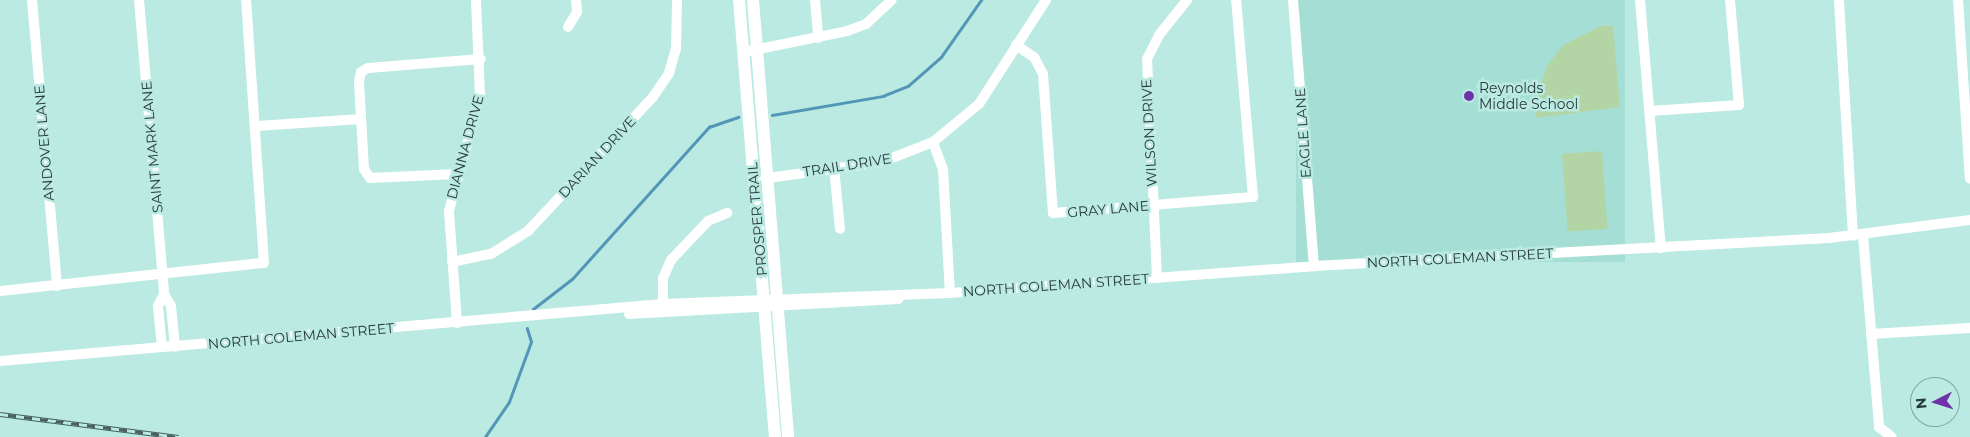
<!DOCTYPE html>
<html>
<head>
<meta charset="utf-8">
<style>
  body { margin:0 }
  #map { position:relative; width:1970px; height:437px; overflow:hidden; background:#baeae2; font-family:Montserrat,sans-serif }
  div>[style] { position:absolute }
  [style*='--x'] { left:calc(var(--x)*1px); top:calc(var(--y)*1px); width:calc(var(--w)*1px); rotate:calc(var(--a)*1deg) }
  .built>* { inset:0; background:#a5ded5; transform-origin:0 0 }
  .green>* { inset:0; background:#b3d5a5; transform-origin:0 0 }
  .stream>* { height:2.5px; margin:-1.25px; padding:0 1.25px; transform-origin:1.25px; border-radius:1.25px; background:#5396b7 }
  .minor>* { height:10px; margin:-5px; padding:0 5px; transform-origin:5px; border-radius:5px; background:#fff }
  .major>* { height:12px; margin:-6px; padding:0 6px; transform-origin:6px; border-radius:6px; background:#fff }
  .rail>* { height:4.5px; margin-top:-2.25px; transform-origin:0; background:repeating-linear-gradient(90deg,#baeae2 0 8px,#47605c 0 16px); box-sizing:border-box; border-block:1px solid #47605c }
  .dots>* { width:14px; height:14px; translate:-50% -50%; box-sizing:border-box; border:2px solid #baeae2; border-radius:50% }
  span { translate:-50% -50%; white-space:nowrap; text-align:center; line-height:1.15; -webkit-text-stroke:5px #baeae2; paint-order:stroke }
  .poi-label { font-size:14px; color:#283b38 }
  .left { translate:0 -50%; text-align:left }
  .street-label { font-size:14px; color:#283b38 }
  .north { position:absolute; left:1910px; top:377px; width:50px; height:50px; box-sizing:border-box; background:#baeae2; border:1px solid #80a49e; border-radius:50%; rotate:265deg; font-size:14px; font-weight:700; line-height:20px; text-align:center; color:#283b38 }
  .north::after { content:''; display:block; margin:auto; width:18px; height:22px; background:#6e32a8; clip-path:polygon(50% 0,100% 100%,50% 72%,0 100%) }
</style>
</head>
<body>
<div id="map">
  <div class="built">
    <i style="left:1296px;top:0;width:329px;height:262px"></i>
  </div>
  <div class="green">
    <i style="clip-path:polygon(1601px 26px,1613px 26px,1620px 107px,1536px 118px,1536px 99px,1547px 66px,1563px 45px)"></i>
    <i style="left:1602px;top:151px;width:78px;height:40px;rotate:86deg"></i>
  </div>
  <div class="stream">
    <i style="--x:772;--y:115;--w:113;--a:-9.7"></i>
    <i style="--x:883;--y:96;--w:27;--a:-22"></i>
    <i style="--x:908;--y:86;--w:44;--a:-41.3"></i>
    <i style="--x:941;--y:57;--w:70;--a:-54.9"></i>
    <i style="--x:533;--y:309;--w:49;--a:-37.6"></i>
    <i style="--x:572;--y:279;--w:205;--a:-48"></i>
    <i style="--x:709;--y:127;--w:31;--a:-19"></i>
    <i style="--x:485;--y:437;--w:42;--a:-55.6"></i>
    <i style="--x:509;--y:402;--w:64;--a:-69.9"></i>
    <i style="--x:531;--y:342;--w:14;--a:-107"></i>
  </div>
  <div class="minor">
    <i style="--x:32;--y:0;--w:287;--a:85"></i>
    <i style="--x:139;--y:0;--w:295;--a:85.1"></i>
    <i style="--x:164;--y:294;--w:14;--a:60"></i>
    <i style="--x:171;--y:306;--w:41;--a:84.4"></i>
    <i style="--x:815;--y:0;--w:38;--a:85"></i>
    <i style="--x:1293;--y:0;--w:267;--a:85.5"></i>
    <i style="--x:1640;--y:0;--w:249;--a:85.2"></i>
    <i style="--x:1839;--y:0;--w:236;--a:86.6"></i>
    <i style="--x:1958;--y:0;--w:179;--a:86.2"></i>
    <i style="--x:568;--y:27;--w:17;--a:-59"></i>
    <i style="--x:577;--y:12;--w:12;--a:-95"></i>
    <i style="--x:1016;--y:45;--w:22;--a:34"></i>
    <i style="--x:1034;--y:57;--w:19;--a:62"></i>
    <i style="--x:1043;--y:74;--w:139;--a:85.9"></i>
    <i style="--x:1053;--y:213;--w:201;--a:-4.6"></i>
    <i style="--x:1253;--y:197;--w:198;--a:-94.9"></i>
    <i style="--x:744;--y:52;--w:105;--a:-11.5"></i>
    <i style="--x:847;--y:31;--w:20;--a:-20"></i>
    <i style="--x:866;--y:24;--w:35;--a:-43"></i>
    <i style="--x:1650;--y:111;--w:89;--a:-3.9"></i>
    <i style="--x:1739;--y:105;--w:105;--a:-94.9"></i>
    <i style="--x:257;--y:126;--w:104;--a:-3.9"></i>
    <i style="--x:933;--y:142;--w:29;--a:70"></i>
    <i style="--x:943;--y:169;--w:124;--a:86.8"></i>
    <i style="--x:834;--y:167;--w:62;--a:84.5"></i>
    <i style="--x:457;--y:174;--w:87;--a:177.4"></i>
    <i style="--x:370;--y:178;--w:11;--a:-124"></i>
    <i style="--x:364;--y:169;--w:88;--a:-93.3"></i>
    <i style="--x:359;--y:81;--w:9;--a:-77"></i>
    <i style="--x:361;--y:72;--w:8;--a:-30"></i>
    <i style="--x:368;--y:68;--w:113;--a:-4.6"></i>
    <i style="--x:761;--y:179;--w:122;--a:-8"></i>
    <i style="--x:882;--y:162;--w:55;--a:-21.4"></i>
    <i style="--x:933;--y:142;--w:60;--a:-39.6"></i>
    <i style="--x:979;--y:104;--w:124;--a:-57.2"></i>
    <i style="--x:1863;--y:235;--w:193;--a:85.2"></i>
    <i style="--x:1879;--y:427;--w:16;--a:38"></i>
    <i style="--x:452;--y:262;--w:40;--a:-12"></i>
    <i style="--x:491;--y:254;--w:44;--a:-31.9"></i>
    <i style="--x:528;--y:231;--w:183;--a:-47"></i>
    <i style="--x:653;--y:97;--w:29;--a:-56"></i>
    <i style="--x:669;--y:73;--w:25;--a:-74"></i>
    <i style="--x:676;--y:49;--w:49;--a:-88.8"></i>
    <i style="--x:1157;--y:278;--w:219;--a:-92.6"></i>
    <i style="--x:1147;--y:59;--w:27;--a:-63"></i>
    <i style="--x:1159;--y:35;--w:45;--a:-51.3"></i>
    <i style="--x:0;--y:291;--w:265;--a:-6.1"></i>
    <i style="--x:264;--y:263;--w:264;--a:-93.9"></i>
    <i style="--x:663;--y:304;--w:26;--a:-90"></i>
    <i style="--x:663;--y:278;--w:20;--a:-66"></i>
    <i style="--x:671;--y:260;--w:54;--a:-46.5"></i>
    <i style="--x:708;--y:221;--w:21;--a:-23"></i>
    <i style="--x:629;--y:314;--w:270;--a:-3.2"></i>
    <i style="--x:457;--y:323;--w:112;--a:-94.1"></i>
    <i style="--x:449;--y:211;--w:119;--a:-74.9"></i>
    <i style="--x:480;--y:96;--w:96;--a:-92.4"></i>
    <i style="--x:1871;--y:334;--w:99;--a:-3.5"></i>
    <i style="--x:162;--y:347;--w:41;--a:-95.6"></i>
    <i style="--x:158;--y:306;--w:13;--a:-63"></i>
    <i style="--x:0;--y:361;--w:665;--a:-4.91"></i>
    <i style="--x:663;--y:304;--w:287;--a:-2.2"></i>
    <i style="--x:950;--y:293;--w:365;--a:-4.2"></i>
    <i style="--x:1314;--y:266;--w:516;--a:-3.11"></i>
    <i style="--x:1829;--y:238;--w:142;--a:-7.3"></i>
  </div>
  <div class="major">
    <i style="--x:739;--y:0;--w:438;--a:85.3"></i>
    <i style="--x:753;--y:0;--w:438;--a:85.4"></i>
  </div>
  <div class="rail">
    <i style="--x:0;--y:414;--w:180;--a:7.3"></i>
  </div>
  <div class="dots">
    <i style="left:1469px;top:96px;background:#6e32a8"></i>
  </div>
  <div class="poi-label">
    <span class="left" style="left:1479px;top:96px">Reynolds<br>Middle School</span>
  </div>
  <div class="street-label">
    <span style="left:1149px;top:133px;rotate:-93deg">WILSON DRIVE</span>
    <span style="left:1303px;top:133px;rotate:-94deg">EAGLE LANE</span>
    <span style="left:44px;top:143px;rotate:-95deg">ANDOVER LANE</span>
    <span style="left:152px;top:147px;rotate:-95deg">SAINT MARK LANE</span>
    <span style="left:465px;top:147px;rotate:-75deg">DIANNA DRIVE</span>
    <span style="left:597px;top:157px;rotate:-47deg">DARIAN DRIVE</span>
    <span style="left:847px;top:165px;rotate:-9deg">TRAIL DRIVE</span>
    <span style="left:1108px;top:209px;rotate:-5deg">GRAY LANE</span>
    <span style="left:757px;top:219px;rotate:-95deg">PROSPER TRAIL</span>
    <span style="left:1460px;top:258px;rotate:-3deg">NORTH COLEMAN STREET</span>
    <span style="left:1056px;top:285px;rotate:-4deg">NORTH COLEMAN STREET</span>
    <span style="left:301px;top:336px;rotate:-5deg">NORTH COLEMAN STREET</span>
  </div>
  <div class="north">N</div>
</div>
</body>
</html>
